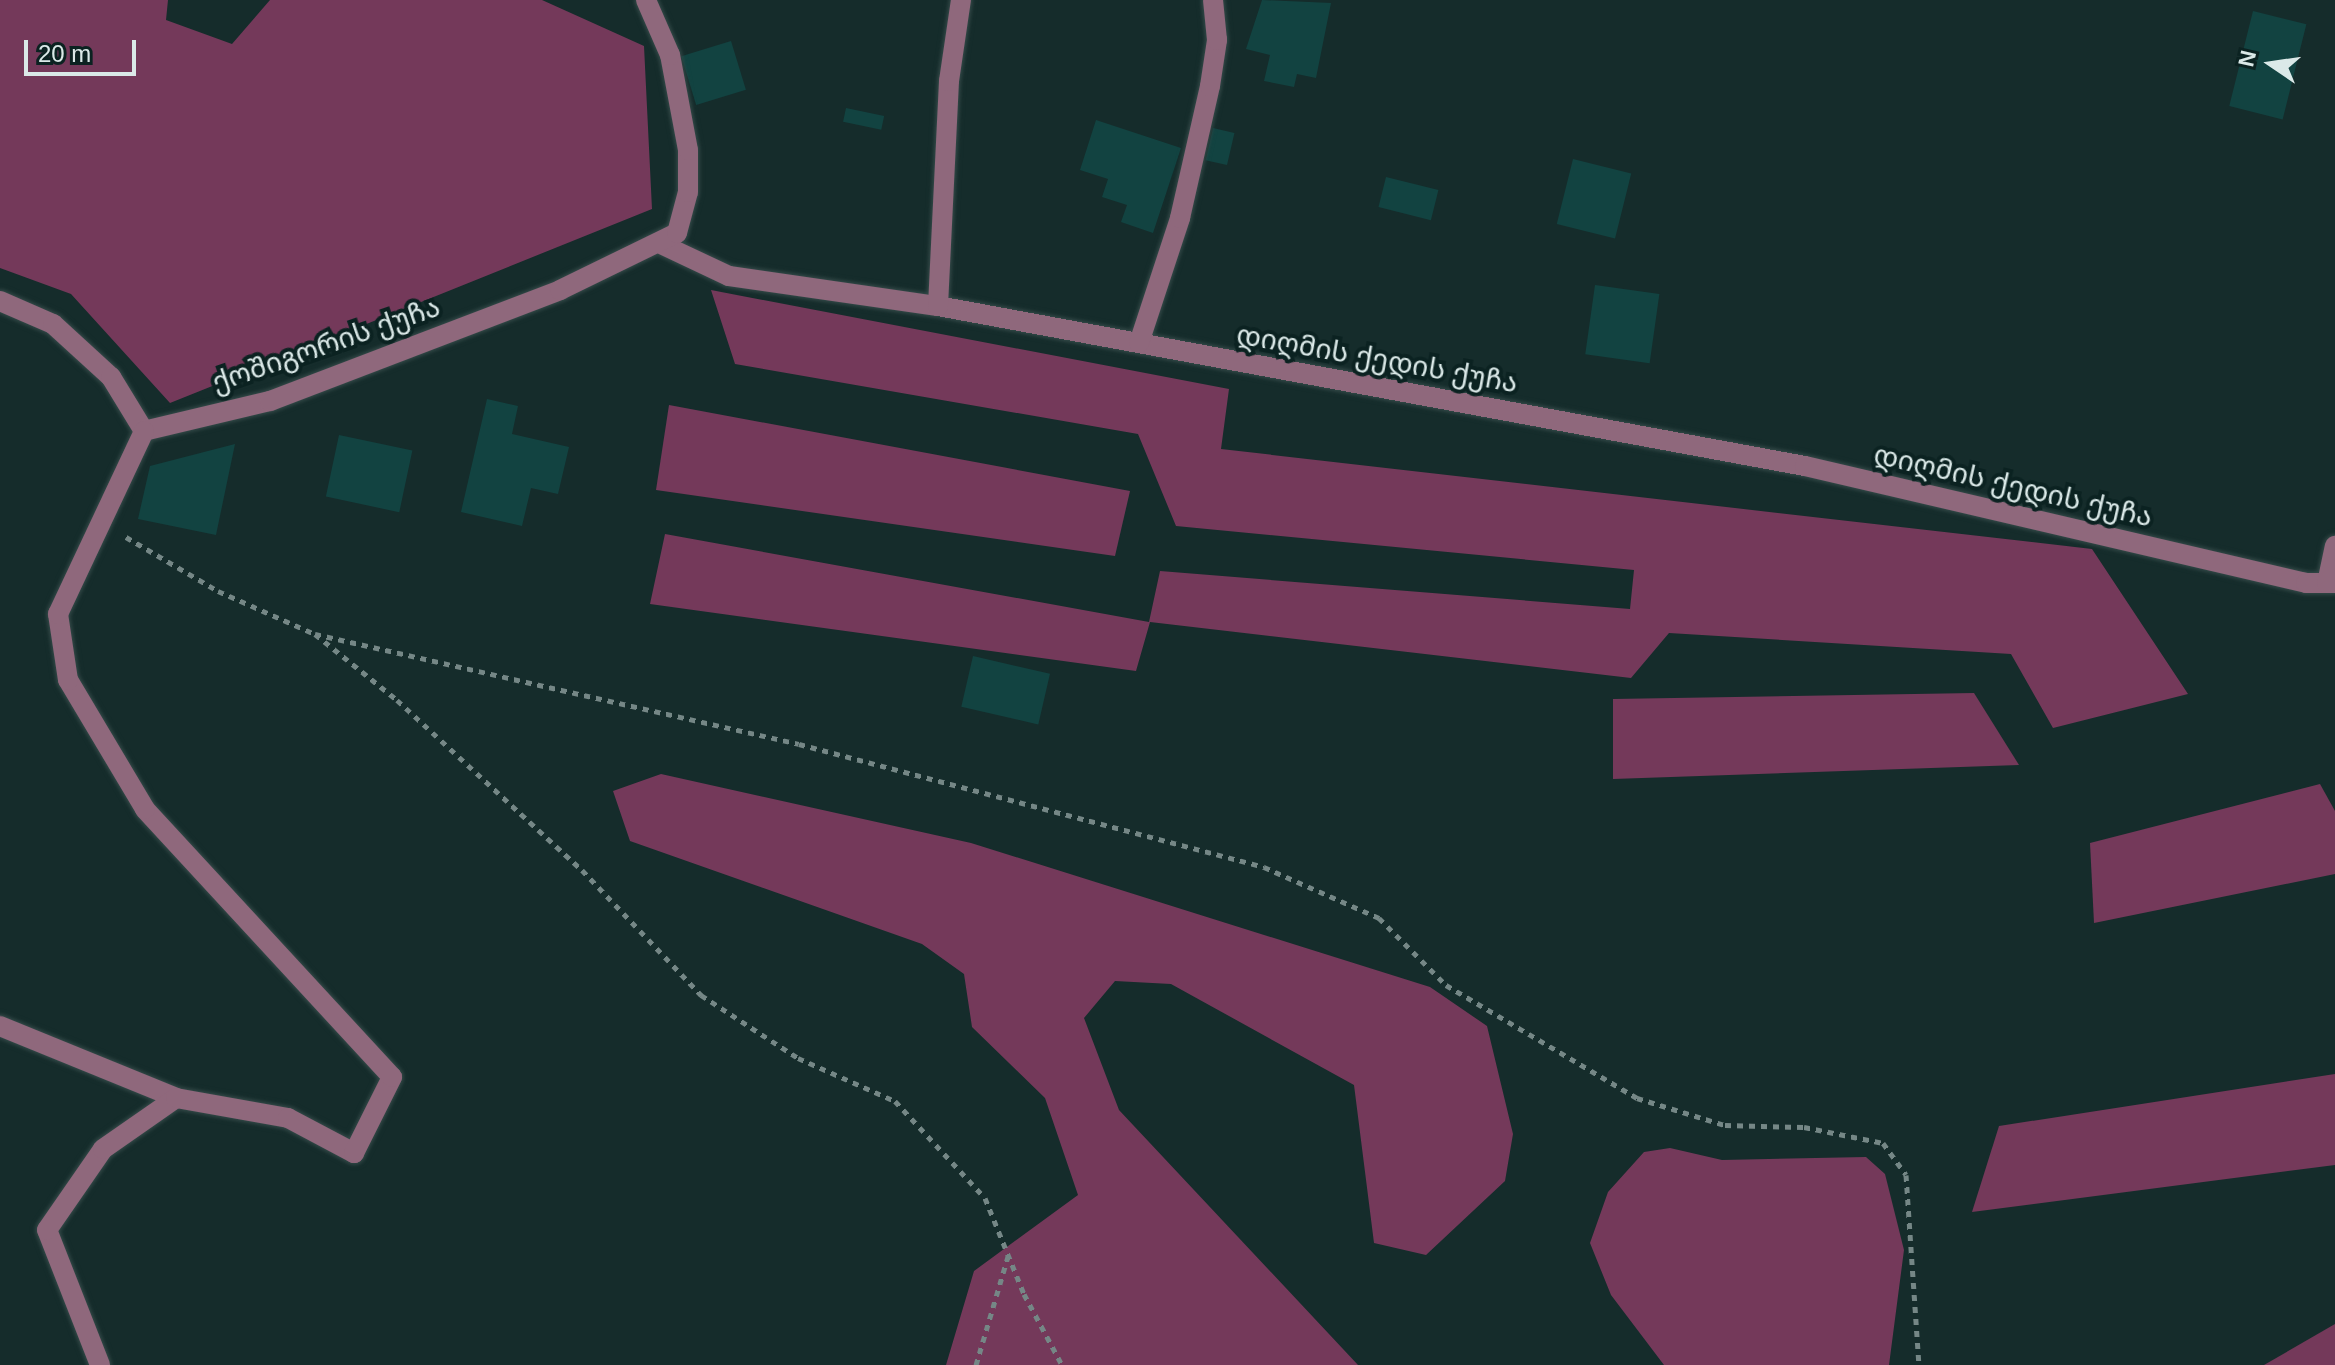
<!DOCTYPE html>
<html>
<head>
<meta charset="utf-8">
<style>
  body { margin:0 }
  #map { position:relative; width:2335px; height:1365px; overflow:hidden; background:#152c2b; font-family:Helvetica,"Noto Sans Georgian",sans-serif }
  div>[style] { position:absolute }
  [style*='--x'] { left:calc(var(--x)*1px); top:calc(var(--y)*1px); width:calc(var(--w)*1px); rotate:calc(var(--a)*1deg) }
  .green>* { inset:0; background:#74395a }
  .building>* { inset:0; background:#124341; transform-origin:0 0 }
  .path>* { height:5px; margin-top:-2.5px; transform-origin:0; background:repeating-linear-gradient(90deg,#758786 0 6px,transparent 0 12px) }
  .roads { filter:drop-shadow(0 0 2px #354a49) drop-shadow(0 0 2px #354a49) }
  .minor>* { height:20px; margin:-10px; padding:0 10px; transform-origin:10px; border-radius:10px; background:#8f687c }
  span { translate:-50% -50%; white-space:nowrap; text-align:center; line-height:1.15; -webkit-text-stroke:8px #0b2221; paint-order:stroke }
  .street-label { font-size:28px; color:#dbe9e8 }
  .north { position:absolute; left:2231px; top:24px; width:80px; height:80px; -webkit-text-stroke:6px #0b2221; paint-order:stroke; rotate:283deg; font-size:22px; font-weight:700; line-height:32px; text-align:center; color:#dbe9e8 }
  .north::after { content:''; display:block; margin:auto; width:28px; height:36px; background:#dbe9e8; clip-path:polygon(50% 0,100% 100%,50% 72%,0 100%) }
  .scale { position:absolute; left:24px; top:40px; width:112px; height:36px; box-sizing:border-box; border:4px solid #dbe9e8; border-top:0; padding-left:10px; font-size:24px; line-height:28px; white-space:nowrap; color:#dbe9e8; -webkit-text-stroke:6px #0b2221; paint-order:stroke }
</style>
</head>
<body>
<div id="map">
  <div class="green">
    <i style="clip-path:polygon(0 0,168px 0,166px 20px,232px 44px,270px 0,542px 0,644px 46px,652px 209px,170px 403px,71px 294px,0 268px)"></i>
    <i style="clip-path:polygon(711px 290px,1229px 389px,1221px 449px,2092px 549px,2188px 694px,2053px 728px,2011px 654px,1669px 633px,1631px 678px,1150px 622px,1136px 671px,650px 604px,665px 534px,1149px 622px,1160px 571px,1630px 609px,1634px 570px,1176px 526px,1138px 434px,735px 364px)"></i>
    <i style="clip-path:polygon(669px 405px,1130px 491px,1115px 556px,656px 490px)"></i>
    <i style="clip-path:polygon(1974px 693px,2019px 765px,1613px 779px,1613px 699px)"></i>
    <i style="clip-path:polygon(661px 774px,971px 843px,1430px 987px,1487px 1026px,1513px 1134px,1505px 1181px,1426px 1255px,1374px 1243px,1354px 1085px,1171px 984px,1115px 981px,1084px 1018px,1119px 1110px,1358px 1365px,946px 1365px,974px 1271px,1078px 1195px,1045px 1098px,972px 1027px,964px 974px,922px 944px,630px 841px,613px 791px)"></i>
    <i style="clip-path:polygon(2320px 784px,2335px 811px,2335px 874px,2094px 923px,2090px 843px)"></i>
    <i style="clip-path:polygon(2335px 1074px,2335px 1165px,1972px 1212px,1999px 1126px)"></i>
    <i style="clip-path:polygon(1670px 1148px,1722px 1160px,1866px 1157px,1885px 1174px,1904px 1250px,1889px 1365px,1664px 1365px,1611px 1295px,1590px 1243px,1608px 1192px,1644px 1152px)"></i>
    <i style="clip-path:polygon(2335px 1324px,2335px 1365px,2264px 1365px)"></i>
  </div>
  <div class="building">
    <i style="clip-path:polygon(1262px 0,1331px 3px,1316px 78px,1297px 74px,1294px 87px,1264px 81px,1270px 55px,1246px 49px)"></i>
    <i style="left:2253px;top:11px;width:55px;height:98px;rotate:14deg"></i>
    <i style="left:731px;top:41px;width:51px;height:52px;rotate:73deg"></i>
    <i style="left:846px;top:108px;width:39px;height:14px;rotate:12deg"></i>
    <i style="clip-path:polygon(1096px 120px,1181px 148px,1153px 233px,1121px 222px,1127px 205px,1102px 197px,1108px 179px,1080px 170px)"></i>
    <i style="left:1213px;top:128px;width:22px;height:33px;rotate:13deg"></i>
    <i style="left:1573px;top:159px;width:60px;height:67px;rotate:14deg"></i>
    <i style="left:1386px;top:177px;width:54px;height:31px;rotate:14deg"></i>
    <i style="left:1595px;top:285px;width:65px;height:70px;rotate:8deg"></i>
    <i style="clip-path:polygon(487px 399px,518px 406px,512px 434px,569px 447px,558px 494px,531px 488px,522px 526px,461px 512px)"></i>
    <i style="left:339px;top:435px;width:75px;height:63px;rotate:12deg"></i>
    <i style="clip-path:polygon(235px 444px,216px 535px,138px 519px,150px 466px)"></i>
    <i style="left:973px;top:656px;width:79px;height:52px;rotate:13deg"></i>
  </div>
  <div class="path">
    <i style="--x:126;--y:537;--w:107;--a:30.4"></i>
    <i style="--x:218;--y:591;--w:106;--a:23.9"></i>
    <i style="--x:315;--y:634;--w:105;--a:38.8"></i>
    <i style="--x:397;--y:700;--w:251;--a:42.6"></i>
    <i style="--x:582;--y:870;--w:173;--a:46.4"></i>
    <i style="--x:701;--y:995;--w:116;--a:33"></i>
    <i style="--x:798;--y:1058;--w:106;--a:23.9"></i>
    <i style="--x:895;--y:1101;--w:132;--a:47.1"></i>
    <i style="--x:985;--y:1198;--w:104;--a:67.9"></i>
    <i style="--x:1024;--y:1294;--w:81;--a:61.8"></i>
    <i style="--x:315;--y:634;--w:496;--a:12.8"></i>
    <i style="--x:799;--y:744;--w:481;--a:14.8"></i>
    <i style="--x:1264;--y:867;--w:126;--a:23.9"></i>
    <i style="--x:1379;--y:918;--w:95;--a:45"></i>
    <i style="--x:1446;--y:985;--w:222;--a:30.6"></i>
    <i style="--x:1637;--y:1098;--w:92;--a:17.1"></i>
    <i style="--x:1725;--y:1125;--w:79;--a:1.5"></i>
    <i style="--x:1804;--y:1127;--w:81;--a:11.4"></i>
    <i style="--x:1883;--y:1143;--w:39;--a:54"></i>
    <i style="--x:1906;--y:1175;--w:190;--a:86.1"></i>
    <i style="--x:976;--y:1365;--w:114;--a:-73.6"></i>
  </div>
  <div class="roads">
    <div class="minor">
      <i style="--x:663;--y:245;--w:73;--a:25.2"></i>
      <i style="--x:729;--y:276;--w:211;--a:8.2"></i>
      <i style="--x:938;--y:306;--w:882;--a:10.46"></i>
      <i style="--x:1805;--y:466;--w:514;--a:13.14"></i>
      <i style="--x:2306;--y:583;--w:29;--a:0"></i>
      <i style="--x:0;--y:301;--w:58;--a:23.5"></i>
      <i style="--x:53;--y:324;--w:79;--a:42.4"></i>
      <i style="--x:111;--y:377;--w:63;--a:58.6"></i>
      <i style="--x:938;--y:306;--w:225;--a:-87.2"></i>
      <i style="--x:949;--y:81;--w:82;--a:-81.6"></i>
      <i style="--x:1139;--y:343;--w:132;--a:-71.8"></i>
      <i style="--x:1180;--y:218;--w:135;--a:-77.2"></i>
      <i style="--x:1210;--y:86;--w:47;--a:-81.3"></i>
      <i style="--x:1217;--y:40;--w:40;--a:-95.7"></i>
      <i style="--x:144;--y:431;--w:130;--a:-13.4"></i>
      <i style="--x:270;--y:401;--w:311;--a:-20.9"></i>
      <i style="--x:560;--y:290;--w:130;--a:-26"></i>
      <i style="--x:677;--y:233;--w:42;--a:-75"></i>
      <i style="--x:688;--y:192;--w:42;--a:-90"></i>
      <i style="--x:688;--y:150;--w:97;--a:-100.7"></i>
      <i style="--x:670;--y:55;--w:60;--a:-113.6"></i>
      <i style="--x:2327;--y:583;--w:38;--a:-78"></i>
      <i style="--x:0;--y:1026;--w:190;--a:22.2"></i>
      <i style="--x:100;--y:1365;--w:145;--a:-111.4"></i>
      <i style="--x:47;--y:1230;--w:98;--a:-55.3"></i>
      <i style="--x:103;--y:1149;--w:89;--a:-34.9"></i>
      <i style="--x:176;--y:1098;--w:114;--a:10.1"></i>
      <i style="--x:288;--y:1118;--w:75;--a:27.9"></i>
      <i style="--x:354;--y:1153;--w:85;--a:-63.4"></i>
      <i style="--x:392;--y:1077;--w:364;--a:-132.7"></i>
      <i style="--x:145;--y:809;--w:150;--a:-120.8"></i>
      <i style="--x:68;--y:680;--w:67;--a:-98.6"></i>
      <i style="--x:58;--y:614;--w:202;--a:-64.8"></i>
    </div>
  </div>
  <div class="street-label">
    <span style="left:326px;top:345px;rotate:-19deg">ქოშიგორის ქუჩა</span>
    <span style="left:1377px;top:359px;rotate:10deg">დიღმის ქედის ქუჩა</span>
    <span style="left:2013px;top:486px;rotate:13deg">დიღმის ქედის ქუჩა</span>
  </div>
  <div class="north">N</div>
  <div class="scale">20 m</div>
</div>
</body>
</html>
